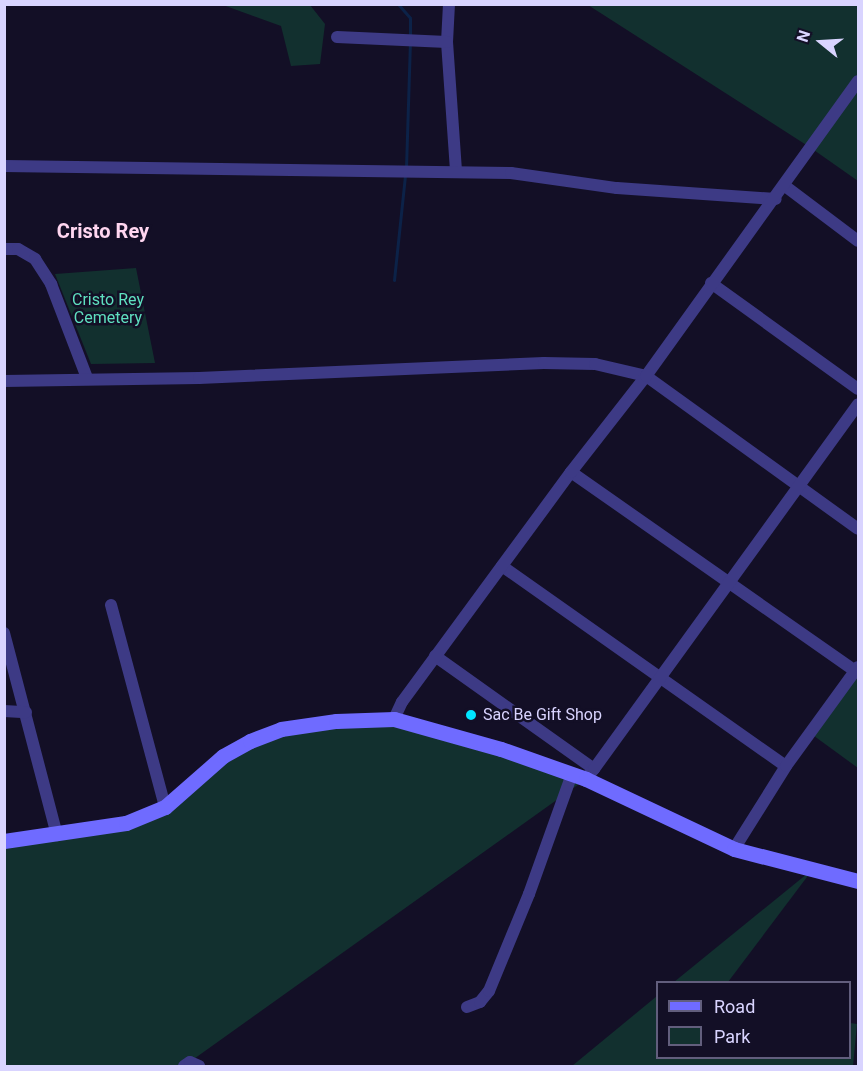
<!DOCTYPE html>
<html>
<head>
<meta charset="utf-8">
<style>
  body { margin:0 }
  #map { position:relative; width:863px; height:1071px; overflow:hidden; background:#130f26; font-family:Roboto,sans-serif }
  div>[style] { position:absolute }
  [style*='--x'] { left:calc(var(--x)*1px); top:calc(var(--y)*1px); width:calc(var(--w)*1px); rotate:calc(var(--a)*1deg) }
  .green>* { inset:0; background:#12302f }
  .stream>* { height:3px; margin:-1.5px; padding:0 1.5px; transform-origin:1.5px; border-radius:1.5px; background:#0c2248 }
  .minor>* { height:12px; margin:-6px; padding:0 6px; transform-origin:6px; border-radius:6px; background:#3d3a85 }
  .secondary>* { height:15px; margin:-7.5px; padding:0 7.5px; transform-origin:7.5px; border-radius:7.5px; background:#6f6bff }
  .dots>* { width:16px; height:16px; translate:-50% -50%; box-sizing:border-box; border:3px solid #130f26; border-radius:50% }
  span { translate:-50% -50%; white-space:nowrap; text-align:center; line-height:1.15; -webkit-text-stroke:5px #130f26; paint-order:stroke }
  .park-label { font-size:16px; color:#5fe0c0 }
  .poi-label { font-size:16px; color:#d9d4ff }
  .left { translate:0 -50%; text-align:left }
  .quarter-label { font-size:20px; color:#ffd6f0; font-weight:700 }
  .frame { position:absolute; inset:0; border:6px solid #d9d4ff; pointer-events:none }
  .legend { position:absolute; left:656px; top:981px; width:195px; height:78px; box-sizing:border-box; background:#130f26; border:2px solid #625e7d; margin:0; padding:8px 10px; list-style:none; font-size:18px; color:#d9d4ff }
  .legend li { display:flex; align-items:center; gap:12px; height:30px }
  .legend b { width:30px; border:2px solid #625e7d }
  .north { position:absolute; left:791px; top:12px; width:60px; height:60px; -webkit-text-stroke:4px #130f26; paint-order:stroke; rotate:288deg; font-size:16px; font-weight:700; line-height:24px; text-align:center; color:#d9d4ff }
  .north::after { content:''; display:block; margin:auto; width:21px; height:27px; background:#d9d4ff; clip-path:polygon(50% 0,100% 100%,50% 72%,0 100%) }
</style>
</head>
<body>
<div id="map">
  <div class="green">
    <i style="clip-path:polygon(223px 5px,310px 5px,325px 24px,320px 64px,291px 66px,281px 26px)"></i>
    <i style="clip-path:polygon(588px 5px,858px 5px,858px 181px,811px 148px)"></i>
    <i style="clip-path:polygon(136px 268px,155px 363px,91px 364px,55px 274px)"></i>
    <i style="clip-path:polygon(858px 666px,858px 768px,810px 733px)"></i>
    <i style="clip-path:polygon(394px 719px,586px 779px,184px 1066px,5px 1066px,4px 841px,57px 835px,165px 807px,223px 756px,281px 729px)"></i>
    <i style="clip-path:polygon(813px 869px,728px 982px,674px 982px)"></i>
    <i style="clip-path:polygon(657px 996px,658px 1058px,850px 1058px,850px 1023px,857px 1024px,853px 1066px,572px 1066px)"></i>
  </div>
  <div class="stream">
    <i style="--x:398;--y:4;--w:18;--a:49"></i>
    <i style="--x:410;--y:18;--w:18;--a:90"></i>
    <i style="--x:406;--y:168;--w:125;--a:-88.2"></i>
    <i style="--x:394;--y:280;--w:106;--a:-84"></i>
  </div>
  <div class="minor">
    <i style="--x:449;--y:4;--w:38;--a:93"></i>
    <i style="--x:447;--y:42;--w:129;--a:86"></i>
    <i style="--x:337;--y:37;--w:110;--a:2.6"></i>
    <i style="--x:4;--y:166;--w:507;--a:0.79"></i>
    <i style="--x:511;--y:173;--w:107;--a:8.1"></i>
    <i style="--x:617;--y:188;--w:159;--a:4"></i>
    <i style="--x:785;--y:186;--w:91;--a:37"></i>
    <i style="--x:4;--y:249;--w:14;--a:0"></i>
    <i style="--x:18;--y:249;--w:20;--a:30"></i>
    <i style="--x:35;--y:259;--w:30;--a:57"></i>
    <i style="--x:51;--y:284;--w:101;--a:69"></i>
    <i style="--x:711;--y:283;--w:181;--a:35.8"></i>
    <i style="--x:4;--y:381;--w:195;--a:-0.9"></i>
    <i style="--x:199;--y:378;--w:345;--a:-2.5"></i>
    <i style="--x:544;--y:363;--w:51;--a:1.1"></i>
    <i style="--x:595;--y:364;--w:52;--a:13.2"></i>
    <i style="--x:646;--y:376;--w:261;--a:35.8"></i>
    <i style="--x:571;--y:472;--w:347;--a:35"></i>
    <i style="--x:502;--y:566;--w:347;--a:35.2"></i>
    <i style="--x:111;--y:605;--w:209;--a:75"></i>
    <i style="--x:4;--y:633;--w:209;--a:75.3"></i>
    <i style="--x:435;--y:656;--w:195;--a:35.4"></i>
    <i style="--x:594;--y:769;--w:8;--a:130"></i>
    <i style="--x:4;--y:711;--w:22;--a:3"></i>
    <i style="--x:394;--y:719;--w:19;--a:-65"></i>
    <i style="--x:402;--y:702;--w:285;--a:-53.7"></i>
    <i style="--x:571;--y:472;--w:122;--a:-52"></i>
    <i style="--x:646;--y:376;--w:363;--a:-54.3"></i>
    <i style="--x:594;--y:769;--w:450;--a:-54.1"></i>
    <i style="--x:734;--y:849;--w:98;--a:-57.9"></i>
    <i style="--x:786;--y:766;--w:122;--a:-54"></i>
    <i style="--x:467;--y:1007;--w:14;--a:-21"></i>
    <i style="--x:480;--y:1002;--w:14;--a:-51"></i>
    <i style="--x:489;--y:991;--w:105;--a:-67.6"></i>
    <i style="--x:529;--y:894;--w:127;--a:-70.3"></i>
    <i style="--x:184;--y:1066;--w:7;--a:-34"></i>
    <i style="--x:190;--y:1062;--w:10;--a:24"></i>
  </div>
  <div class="secondary">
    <i style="--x:4;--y:841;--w:123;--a:-8.4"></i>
    <i style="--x:126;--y:823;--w:42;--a:-22.3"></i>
    <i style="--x:165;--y:807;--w:77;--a:-41.3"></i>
    <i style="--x:223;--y:756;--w:31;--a:-29"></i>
    <i style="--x:250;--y:741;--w:33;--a:-21"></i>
    <i style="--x:281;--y:729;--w:56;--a:-8.3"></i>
    <i style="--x:336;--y:721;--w:58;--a:-2"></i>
    <i style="--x:394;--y:719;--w:111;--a:15.7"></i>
    <i style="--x:501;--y:749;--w:90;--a:19.4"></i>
    <i style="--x:586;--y:779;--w:164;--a:25.3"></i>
    <i style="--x:734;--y:849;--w:128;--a:14.5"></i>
  </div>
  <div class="dots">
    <i style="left:471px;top:715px;background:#00e5ff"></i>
  </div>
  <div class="park-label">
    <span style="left:108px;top:309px">Cristo Rey<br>Cemetery</span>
  </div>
  <div class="poi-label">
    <span class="left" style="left:483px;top:715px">Sac Be Gift Shop</span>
  </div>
  <div class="quarter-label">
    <span style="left:103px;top:231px">Cristo Rey</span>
  </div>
  <div class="frame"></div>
  <ul class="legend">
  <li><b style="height:8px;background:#6f6bff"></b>Road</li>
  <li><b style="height:16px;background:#12302f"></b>Park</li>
  </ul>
  <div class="north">N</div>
</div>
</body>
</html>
